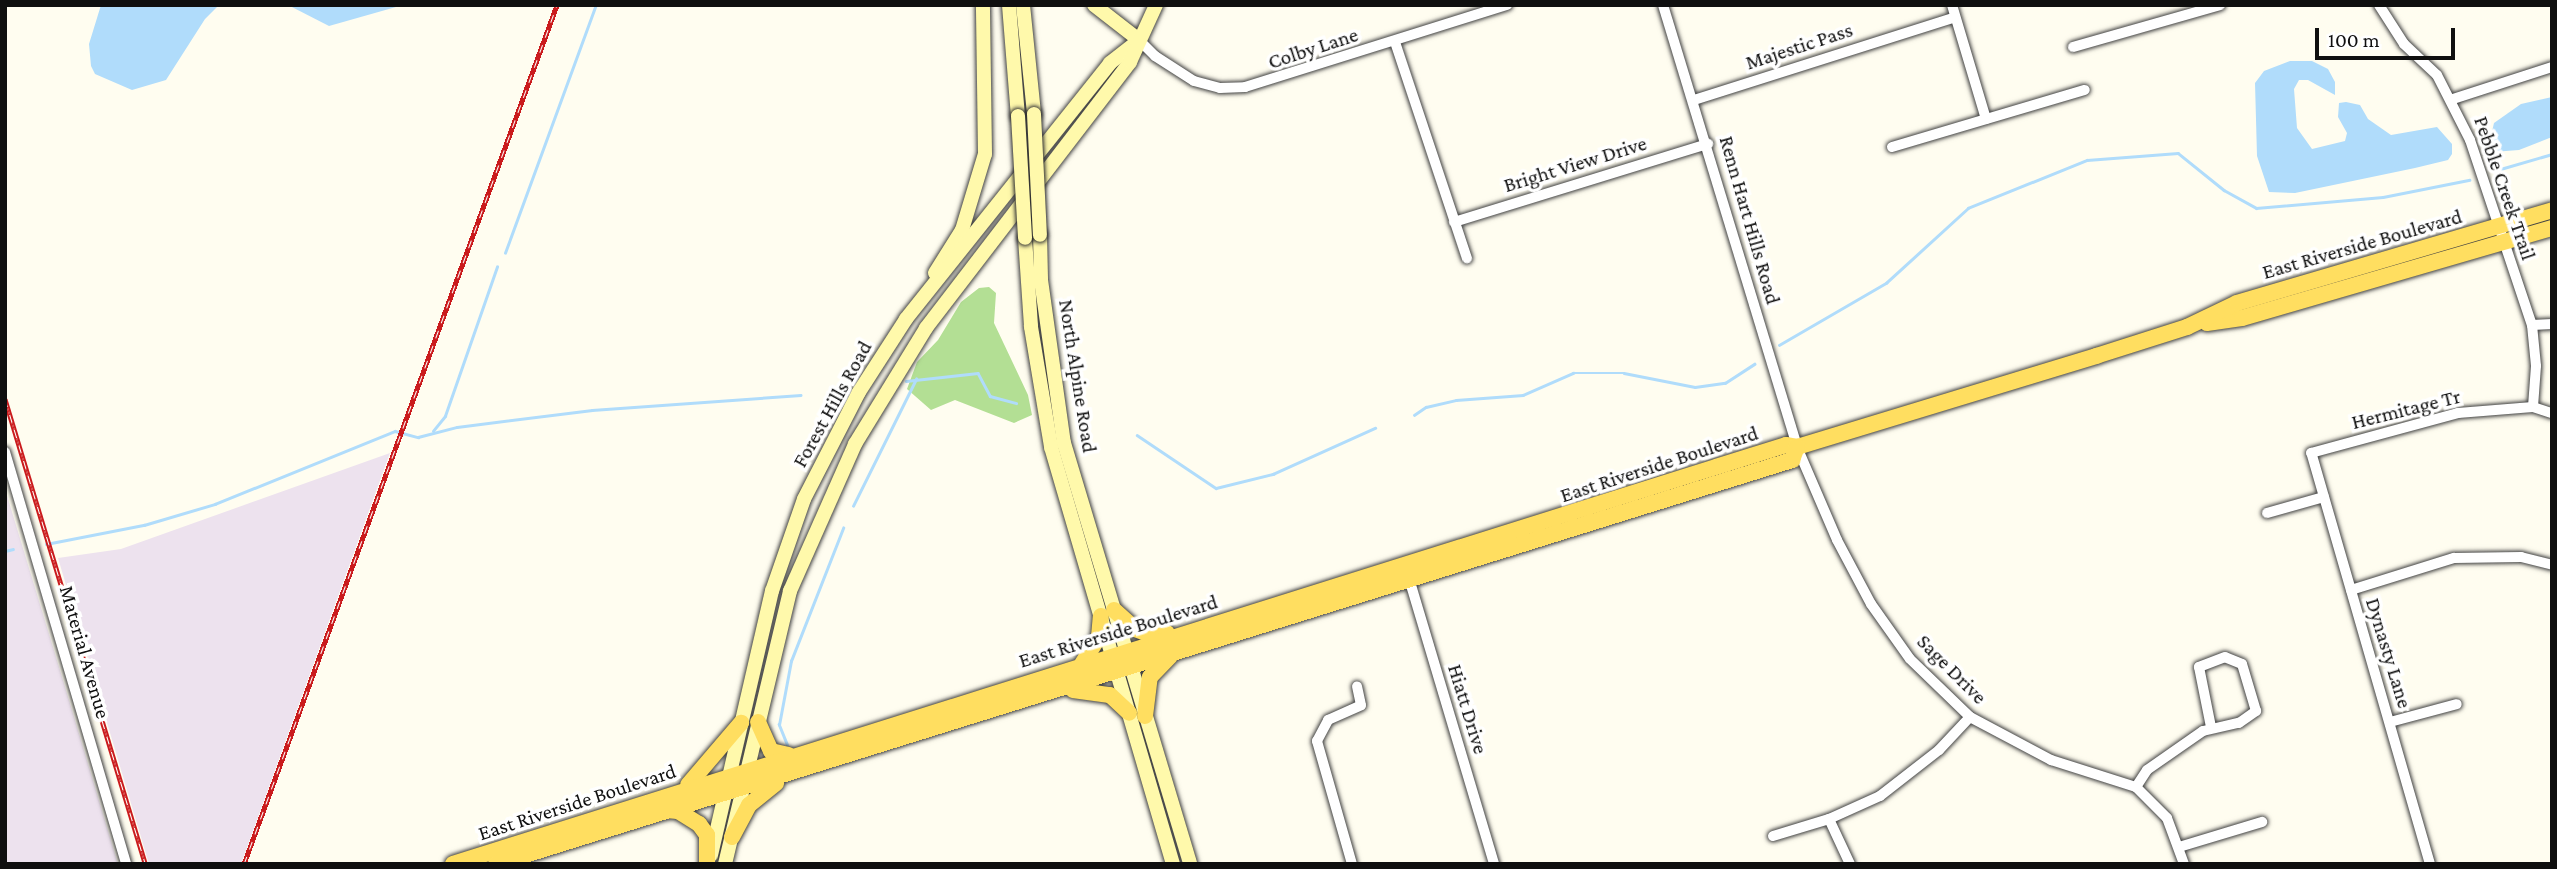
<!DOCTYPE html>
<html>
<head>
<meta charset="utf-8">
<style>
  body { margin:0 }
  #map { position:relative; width:2557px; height:869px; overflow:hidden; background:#fffdf0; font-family:"Crimson Pro",serif }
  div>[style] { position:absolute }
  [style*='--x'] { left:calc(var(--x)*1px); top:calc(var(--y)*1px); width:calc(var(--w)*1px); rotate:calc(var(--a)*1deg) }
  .industrial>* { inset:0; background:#ede2ee }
  .forest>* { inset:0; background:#b3df94 }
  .water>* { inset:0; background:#b0dcfb }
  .stream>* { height:2.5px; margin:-1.25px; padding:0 1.25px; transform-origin:1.25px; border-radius:1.25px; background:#b0dcfb }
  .roads { filter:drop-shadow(0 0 2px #424242) drop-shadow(0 0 2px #424242) }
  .street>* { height:10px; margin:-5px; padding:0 5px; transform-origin:5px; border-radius:5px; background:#fff }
  .secondary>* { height:14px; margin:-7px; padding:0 7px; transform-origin:7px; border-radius:7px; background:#fff9ab }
  .primary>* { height:16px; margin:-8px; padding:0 8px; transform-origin:8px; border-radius:8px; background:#ffde60 }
  .rail>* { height:5px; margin-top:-2.5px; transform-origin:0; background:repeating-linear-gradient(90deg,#fff 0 8px,#ca1b1d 0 16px); box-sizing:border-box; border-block:2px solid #ca1b1d }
  .bridges { filter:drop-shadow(0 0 2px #313131) drop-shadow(0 0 2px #313131) }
  .secondary-bridge>* { height:14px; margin:-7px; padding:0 7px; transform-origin:7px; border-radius:7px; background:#fff9ab }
  span { translate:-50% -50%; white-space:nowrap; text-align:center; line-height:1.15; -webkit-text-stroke:7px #fff; paint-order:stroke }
  .street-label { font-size:21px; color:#0f0f0f }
  .frame { position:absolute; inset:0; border:7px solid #0f0f0f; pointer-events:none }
  .scale { position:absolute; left:2315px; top:28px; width:140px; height:32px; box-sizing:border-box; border:4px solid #0f0f0f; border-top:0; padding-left:9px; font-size:21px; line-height:24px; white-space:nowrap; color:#0f0f0f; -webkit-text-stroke:5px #fff; paint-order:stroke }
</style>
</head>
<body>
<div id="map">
  <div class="industrial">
    <i style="clip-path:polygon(390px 453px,241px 864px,149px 864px,58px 558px,121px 549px)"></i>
    <i style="clip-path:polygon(5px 489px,69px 700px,118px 864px,5px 864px)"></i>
  </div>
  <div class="forest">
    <i style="clip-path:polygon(989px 287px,996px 293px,994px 323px,1028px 395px,1032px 415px,1014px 423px,955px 400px,931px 410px,907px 389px,917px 362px,938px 340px,961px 302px,979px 288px)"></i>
  </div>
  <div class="water">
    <i style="clip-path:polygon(101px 5px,219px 5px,205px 19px,166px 80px,132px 90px,95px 74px,91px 66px,89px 44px)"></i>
    <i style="clip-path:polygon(288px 5px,403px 5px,329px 26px)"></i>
    <i style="clip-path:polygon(2290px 61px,2312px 61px,2328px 69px,2335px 82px,2335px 95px,2308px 80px,2299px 80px,2294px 89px,2297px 128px,2312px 149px,2345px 141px,2347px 133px,2338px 117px,2339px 103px,2346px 102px,2360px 105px,2368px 119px,2391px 135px,2437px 127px,2452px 144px,2452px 154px,2448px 160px,2415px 168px,2295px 193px,2269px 192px,2257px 156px,2255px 83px,2264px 71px)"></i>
    <i style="clip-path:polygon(2552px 97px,2552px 137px,2519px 150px,2493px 152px,2490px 140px,2494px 123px,2521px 104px)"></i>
  </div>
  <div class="stream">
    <i style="--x:2497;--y:170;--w:57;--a:-16.2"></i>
    <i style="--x:505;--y:253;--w:264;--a:-69.9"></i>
    <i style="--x:1779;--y:345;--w:124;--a:-30.1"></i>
    <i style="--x:1886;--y:283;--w:111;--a:-42.4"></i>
    <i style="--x:1968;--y:208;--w:128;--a:-22"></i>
    <i style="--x:2087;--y:160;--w:91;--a:-4.4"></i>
    <i style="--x:2178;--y:153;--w:59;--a:38.8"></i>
    <i style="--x:2224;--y:190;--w:37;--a:29"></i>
    <i style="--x:2256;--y:208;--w:127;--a:-5"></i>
    <i style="--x:2383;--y:197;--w:88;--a:-11.2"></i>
    <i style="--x:906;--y:381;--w:72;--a:-6.3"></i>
    <i style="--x:978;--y:373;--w:26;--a:62"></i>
    <i style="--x:990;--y:396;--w:27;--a:15"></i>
    <i style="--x:1414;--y:415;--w:14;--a:-34"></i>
    <i style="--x:1426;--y:407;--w:31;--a:-13"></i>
    <i style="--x:1456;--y:400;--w:67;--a:-4.3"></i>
    <i style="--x:1523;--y:395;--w:55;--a:-23.7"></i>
    <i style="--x:1573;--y:373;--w:51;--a:0"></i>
    <i style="--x:1624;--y:373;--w:72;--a:11.2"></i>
    <i style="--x:1695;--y:387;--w:30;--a:-8"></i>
    <i style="--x:1725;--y:383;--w:35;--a:-33"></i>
    <i style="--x:433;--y:431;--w:19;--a:-51"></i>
    <i style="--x:445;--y:416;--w:158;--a:-70.8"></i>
    <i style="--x:1137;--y:435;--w:95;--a:33.9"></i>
    <i style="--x:1216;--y:488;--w:59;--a:-13.8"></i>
    <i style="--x:1273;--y:474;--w:112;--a:-24.3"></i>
    <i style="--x:853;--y:506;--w:142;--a:-63.6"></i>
    <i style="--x:46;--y:544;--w:100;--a:-11"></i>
    <i style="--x:144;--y:525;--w:74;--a:-16.5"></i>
    <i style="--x:215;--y:504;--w:194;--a:-22.1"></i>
    <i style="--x:395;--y:431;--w:24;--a:15"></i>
    <i style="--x:418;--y:437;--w:40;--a:-14.4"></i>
    <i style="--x:457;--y:427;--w:136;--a:-7.2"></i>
    <i style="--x:592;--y:410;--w:209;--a:-4.1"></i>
    <i style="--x:5;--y:551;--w:8;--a:-14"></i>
    <i style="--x:787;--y:745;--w:22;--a:-112"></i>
    <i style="--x:779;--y:725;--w:65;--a:-79.4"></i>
    <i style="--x:791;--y:661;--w:143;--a:-68.6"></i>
  </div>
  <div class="roads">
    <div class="street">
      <i style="--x:1663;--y:5;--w:462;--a:73.1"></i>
      <i style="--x:1797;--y:447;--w:101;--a:66.7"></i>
      <i style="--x:1837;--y:540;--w:72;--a:62"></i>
      <i style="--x:1871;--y:604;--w:67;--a:54.7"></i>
      <i style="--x:1910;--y:659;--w:83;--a:44"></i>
      <i style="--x:1970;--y:717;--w:92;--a:28"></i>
      <i style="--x:2051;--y:760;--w:89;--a:17.6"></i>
      <i style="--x:2136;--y:787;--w:44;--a:45"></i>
      <i style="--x:2167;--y:818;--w:49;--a:69.7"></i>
      <i style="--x:1952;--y:5;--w:119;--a:73.4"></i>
      <i style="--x:2379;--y:5;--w:46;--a:57.3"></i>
      <i style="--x:2404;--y:44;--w:45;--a:43.2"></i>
      <i style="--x:2437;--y:75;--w:73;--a:63.1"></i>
      <i style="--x:2470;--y:140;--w:195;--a:71.5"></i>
      <i style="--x:2532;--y:325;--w:41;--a:84.4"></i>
      <i style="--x:2536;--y:366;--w:41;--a:94.2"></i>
      <i style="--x:1139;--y:40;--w:23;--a:45"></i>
      <i style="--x:1155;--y:56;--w:46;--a:32.7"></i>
      <i style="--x:1194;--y:81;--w:27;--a:15"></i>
      <i style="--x:1220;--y:88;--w:25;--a:-2"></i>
      <i style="--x:1245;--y:87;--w:275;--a:-17.4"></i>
      <i style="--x:1395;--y:42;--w:228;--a:71.6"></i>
      <i style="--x:2073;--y:47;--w:153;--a:-15.9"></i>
      <i style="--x:2453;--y:99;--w:104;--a:-17.9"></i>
      <i style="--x:1694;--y:100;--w:274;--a:-17.6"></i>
      <i style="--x:1892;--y:147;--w:201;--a:-16.5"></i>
      <i style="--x:1454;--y:222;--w:266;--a:-17.1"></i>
      <i style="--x:2532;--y:325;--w:20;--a:-3"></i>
      <i style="--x:5;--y:452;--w:429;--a:73.6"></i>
      <i style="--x:2267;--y:513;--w:59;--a:-15.7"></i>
      <i style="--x:1408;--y:575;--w:302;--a:73.4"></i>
      <i style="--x:2351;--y:590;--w:108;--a:-17.3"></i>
      <i style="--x:2454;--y:558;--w:67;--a:-0.9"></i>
      <i style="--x:2521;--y:557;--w:32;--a:14"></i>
      <i style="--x:2390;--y:722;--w:69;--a:-15"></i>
      <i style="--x:2136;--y:787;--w:20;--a:-57"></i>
      <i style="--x:2147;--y:770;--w:68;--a:-34.9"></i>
      <i style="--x:2203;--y:731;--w:37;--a:-13"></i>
      <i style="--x:2239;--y:723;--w:21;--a:-35"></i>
      <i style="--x:2256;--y:711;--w:49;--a:-106.6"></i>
      <i style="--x:2242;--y:664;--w:18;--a:-158"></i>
      <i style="--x:2225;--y:657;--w:28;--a:159"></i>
      <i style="--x:2199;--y:667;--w:61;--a:78.7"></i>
      <i style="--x:1829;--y:819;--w:50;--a:65"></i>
      <i style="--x:1773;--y:836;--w:59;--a:-16.9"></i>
      <i style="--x:1829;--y:819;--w:56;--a:-24.3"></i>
      <i style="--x:1880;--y:796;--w:75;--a:-37.9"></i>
      <i style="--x:1939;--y:750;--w:45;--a:-46.8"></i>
      <i style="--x:2179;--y:847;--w:87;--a:-16.8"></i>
      <i style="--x:1352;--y:864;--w:128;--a:-105.9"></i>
      <i style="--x:1317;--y:741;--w:24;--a:-62"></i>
      <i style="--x:1328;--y:720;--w:36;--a:-24"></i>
      <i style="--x:1361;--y:705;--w:19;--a:-102"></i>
      <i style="--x:2430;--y:864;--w:428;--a:-106.1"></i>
      <i style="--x:2311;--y:453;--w:152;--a:-15.2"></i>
      <i style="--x:2458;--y:413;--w:75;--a:-4.6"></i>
      <i style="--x:2533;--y:407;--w:20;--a:18"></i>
    </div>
    <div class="secondary">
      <i style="--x:1009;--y:5;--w:111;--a:85.4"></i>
      <i style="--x:1023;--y:5;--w:110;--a:84.2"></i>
      <i style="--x:1094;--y:5;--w:57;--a:37.9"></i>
      <i style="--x:1040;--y:235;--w:45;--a:88.7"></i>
      <i style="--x:1041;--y:280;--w:165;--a:82"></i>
      <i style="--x:1064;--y:443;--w:439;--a:73.3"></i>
      <i style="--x:1025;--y:238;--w:89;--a:86.1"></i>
      <i style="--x:1031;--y:327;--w:122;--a:80.5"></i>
      <i style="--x:1051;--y:447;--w:434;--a:73.7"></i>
      <i style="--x:935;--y:273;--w:51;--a:-57.9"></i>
      <i style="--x:962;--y:230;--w:79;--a:-73.2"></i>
      <i style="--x:985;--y:154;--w:149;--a:-90.8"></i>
      <i style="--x:711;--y:855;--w:271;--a:-77"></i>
      <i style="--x:772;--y:591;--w:97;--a:-70.8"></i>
      <i style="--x:804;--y:499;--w:120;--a:-62.8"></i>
      <i style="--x:859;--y:392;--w:87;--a:-57.2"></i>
      <i style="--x:906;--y:319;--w:327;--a:-51.4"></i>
      <i style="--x:1110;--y:63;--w:36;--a:-38"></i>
      <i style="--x:725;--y:864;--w:281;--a:-76.6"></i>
      <i style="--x:790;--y:591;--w:161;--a:-66.1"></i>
      <i style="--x:855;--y:444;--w:136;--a:-58.5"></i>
      <i style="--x:926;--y:328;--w:335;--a:-52.5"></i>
      <i style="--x:1130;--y:62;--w:63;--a:-65.5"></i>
    </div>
    <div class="primary">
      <i style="--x:2207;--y:323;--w:35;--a:-8"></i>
      <i style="--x:2242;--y:318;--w:323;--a:-16.2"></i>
      <i style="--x:1114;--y:610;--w:28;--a:42"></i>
      <i style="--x:1135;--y:629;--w:15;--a:20"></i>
      <i style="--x:1149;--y:634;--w:18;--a:-3"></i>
      <i style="--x:1082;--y:664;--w:32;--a:-58"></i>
      <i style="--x:1099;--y:637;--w:21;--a:-85"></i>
      <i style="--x:1073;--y:690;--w:37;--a:8"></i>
      <i style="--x:1110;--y:695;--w:26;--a:43"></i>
      <i style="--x:1145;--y:716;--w:39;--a:-83"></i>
      <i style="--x:1150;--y:677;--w:29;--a:-46"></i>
      <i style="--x:758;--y:722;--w:32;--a:66"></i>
      <i style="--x:771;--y:751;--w:18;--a:13"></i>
      <i style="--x:688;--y:785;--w:82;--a:-49.5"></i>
      <i style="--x:666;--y:810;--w:12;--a:5"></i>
      <i style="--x:678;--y:811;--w:25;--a:32"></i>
      <i style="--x:699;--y:824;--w:14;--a:54"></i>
      <i style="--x:707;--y:835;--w:29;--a:90"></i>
      <i style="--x:732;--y:837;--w:36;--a:-62"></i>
      <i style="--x:749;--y:805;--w:35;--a:-39"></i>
      <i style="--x:453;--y:864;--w:1397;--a:-17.45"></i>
      <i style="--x:1786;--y:445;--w:11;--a:10"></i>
      <i style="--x:1797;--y:447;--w:313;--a:-16.9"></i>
      <i style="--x:2096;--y:356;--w:96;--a:-17.7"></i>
      <i style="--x:2187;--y:327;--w:55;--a:-25.6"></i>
      <i style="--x:2237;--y:303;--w:328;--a:-16.4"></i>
      <i style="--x:496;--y:864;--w:1358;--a:-17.31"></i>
      <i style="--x:1792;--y:460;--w:14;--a:-69"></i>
    </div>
  </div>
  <div class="rail">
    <i style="--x:5;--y:399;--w:486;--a:73.2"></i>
    <i style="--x:244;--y:864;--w:914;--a:-69.98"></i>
  </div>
  <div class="bridges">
    <div class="secondary-bridge">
      <i style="--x:1034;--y:114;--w:121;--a:87.2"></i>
      <i style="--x:1018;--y:116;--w:122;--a:86.7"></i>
    </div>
  </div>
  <div class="street-label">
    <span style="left:1799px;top:46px;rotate:-18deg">Majestic Pass</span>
    <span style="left:1313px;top:48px;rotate:-18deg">Colby Lane</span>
    <span style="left:1575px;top:164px;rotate:-17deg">Bright View Drive</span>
    <span style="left:2505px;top:188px;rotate:71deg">Pebble Creek Trail</span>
    <span style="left:1750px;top:220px;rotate:74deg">Renn Hart Hills Road</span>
    <span style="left:2362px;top:244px;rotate:-16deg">East Riverside Boulevard</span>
    <span style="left:1078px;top:376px;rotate:81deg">North Alpine Road</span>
    <span style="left:832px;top:404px;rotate:-61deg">Forest Hills Road</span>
    <span style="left:2406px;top:409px;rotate:-14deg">Hermitage Tr</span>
    <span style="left:1659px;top:464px;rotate:-18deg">East Riverside Boulevard</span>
    <span style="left:1118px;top:631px;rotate:-17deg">East Riverside Boulevard</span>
    <span style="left:85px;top:652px;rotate:74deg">Material Avenue</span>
    <span style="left:2389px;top:653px;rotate:73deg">Dynasty Lane</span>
    <span style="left:1952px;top:669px;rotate:45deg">Sage Drive</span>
    <span style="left:1468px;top:709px;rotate:73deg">Hiatt Drive</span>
    <span style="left:577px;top:802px;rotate:-18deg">East Riverside Boulevard</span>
  </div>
  <div class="frame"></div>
  <div class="scale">100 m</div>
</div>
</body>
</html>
